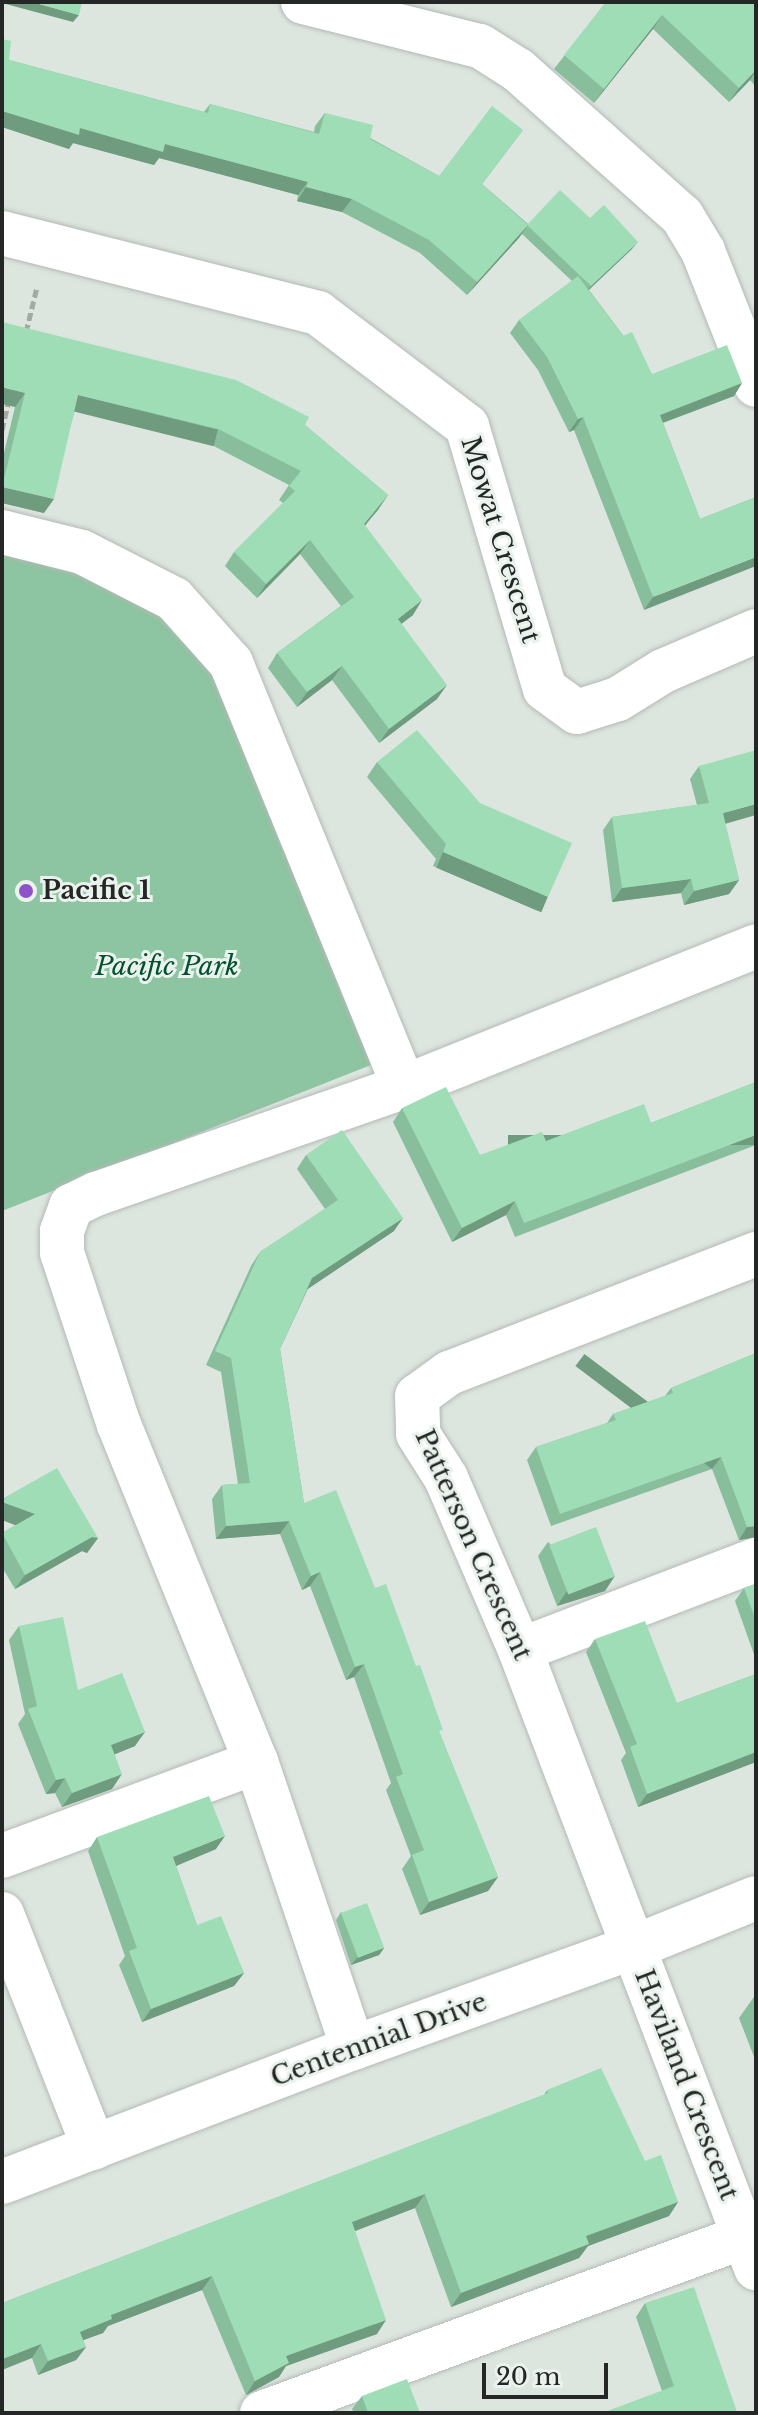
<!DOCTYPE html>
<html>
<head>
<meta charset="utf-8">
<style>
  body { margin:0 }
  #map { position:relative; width:758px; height:2415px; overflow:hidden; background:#dde5df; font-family:"Libre Baskerville",serif }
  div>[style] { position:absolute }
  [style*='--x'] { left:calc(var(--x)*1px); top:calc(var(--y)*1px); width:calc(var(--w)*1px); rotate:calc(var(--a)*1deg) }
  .green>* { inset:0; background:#8dc4a1 }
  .path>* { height:5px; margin-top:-2.5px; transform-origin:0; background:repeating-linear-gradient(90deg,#a3a9a4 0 8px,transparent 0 12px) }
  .roads { filter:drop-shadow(0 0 2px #b3bab5) drop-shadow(0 0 2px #b3bab5) }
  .minor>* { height:44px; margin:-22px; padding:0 22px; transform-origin:22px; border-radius:22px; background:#fff }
  .wall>* { inset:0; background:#88be9c }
  .shaded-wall>* { inset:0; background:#6f9b7f; transform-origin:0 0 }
  .building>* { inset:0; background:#9eddb5; transform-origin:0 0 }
  .dots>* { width:22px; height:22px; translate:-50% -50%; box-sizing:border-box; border:4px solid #eaf2ed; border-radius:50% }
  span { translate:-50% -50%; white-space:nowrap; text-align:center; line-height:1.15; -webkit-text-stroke:6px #eaf2ed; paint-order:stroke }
  .street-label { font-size:26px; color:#242725 }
  .poi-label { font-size:26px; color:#242725; font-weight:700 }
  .left { translate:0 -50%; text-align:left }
  .park-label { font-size:26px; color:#03522f; font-style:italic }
  .frame { position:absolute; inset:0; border:4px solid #242725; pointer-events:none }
  .scale { position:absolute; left:482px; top:2363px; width:126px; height:36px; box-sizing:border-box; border:4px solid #242725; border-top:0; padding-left:10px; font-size:24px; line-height:28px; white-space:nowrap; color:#242725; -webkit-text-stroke:6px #eaf2ed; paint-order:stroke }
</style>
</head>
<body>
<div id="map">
  <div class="green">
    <i style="clip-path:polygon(2px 537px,208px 639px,381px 1061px,2px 1211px)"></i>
  </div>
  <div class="path">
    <i style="--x:26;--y:332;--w:46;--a:-76.3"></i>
    <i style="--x:2;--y:430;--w:31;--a:-77"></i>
  </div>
  <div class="roads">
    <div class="minor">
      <i style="--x:303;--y:2;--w:182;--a:14"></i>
      <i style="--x:480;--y:46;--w:45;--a:32.3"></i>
      <i style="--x:518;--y:70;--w:220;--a:41.7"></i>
      <i style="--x:682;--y:216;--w:41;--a:59"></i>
      <i style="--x:703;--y:251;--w:144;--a:68.4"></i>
      <i style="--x:2;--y:233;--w:326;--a:14.2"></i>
      <i style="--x:318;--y:313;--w:187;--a:37.2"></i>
      <i style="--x:467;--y:426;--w:274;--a:73.5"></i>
      <i style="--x:545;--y:689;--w:39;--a:36"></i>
      <i style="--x:577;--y:712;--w:43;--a:-17.6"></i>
      <i style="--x:618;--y:699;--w:53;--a:-31.9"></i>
      <i style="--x:663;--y:671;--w:101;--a:-23.3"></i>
      <i style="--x:2;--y:532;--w:82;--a:14"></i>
      <i style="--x:82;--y:552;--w:103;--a:27.1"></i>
      <i style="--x:174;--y:599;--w:86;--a:48.3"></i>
      <i style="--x:231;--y:663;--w:458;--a:67.8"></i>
      <i style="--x:756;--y:1254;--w:329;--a:158.8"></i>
      <i style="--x:449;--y:1373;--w:39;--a:144"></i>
      <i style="--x:417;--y:1396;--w:38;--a:88"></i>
      <i style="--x:418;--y:1434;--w:52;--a:57.5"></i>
      <i style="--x:446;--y:1478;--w:187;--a:66.7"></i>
      <i style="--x:520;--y:1650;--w:662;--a:69.1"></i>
      <i style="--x:520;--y:1650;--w:253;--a:-20.9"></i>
      <i style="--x:2;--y:1856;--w:271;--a:-20.3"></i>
      <i style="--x:2;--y:1914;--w:251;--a:68.5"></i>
      <i style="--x:353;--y:2048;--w:302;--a:-108.7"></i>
      <i style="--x:256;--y:1762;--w:364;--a:-112.1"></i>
      <i style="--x:119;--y:1425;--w:181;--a:-108.3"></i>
      <i style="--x:62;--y:1253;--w:22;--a:-90"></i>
      <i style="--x:62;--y:1231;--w:27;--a:-70"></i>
      <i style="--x:71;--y:1206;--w:28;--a:-26"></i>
      <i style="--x:96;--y:1194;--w:326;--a:-19.2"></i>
      <i style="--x:404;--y:1087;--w:379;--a:-21.8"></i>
      <i style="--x:2;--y:2182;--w:376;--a:-20.9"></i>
      <i style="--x:353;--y:2048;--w:299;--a:-19.8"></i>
      <i style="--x:634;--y:1947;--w:131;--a:-21.9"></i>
      <i style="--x:262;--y:2413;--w:512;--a:-20.1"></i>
    </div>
  </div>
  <div class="wall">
    <i style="clip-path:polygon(606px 2px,756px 2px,756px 87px,750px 80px,729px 102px,653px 29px,594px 103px,554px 69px)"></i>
    <i style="clip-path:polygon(2px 39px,9px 60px,204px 112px,210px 104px,314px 132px,315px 126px,325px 113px,439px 176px,523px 130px,482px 184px,528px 224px,590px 218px,632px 249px,589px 290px,652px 374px,742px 383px,734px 396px,663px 423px,700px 519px,756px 497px,644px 610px,574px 430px,569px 432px,538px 370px,510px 333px,519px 320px,572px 281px,522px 234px,467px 295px,420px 253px,342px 212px,297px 201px,298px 195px,159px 158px,154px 165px,73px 143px,69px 149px,2px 127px)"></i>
    <i style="clip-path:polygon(2px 322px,305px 425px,388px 495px,365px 526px,413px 615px,401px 624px,437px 699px,379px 743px,332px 680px,297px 707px,268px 668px,277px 653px,341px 606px,300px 554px,257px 598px,225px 566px,234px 552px,283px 503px,279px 500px,289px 485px,208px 443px,75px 410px,44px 513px,2px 503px,2px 461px,15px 407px)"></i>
    <i style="clip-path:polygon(377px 762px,538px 911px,433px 866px,436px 859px,367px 777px)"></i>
    <i style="clip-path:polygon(699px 766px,725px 823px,739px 880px,729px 894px,684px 905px,681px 893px,612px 902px,603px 830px,612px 817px,697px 805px,690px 779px)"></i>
    <i style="clip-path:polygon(756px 1082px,756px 1145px,515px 1237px,506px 1215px,452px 1242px,393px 1122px,402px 1108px,480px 1155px,546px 1141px,651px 1123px)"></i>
    <i style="clip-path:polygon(306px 1155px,394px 1231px,308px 1289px,280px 1349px,304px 1503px,375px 1588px,440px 1734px,498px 1877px,488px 1891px,420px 1915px,402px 1869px,411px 1856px,386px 1790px,391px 1783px,354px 1677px,346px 1680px,310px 1586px,302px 1590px,280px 1534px,216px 1539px,212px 1499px,222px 1485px,238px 1484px,221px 1372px,206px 1365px,251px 1266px,260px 1252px,325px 1209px,297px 1169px)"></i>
    <i style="clip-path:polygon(756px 1353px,756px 1537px,739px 1540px,712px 1469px,551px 1526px,527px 1460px,536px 1447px,607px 1423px,613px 1414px,665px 1396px,671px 1388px)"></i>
    <i style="clip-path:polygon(2px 1499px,98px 1538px,87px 1553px,82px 1551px,15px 1589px,2px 1567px,2px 1533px,16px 1525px,2px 1520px)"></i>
    <i style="clip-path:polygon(548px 1542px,605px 1591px,557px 1606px,538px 1556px)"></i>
    <i style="clip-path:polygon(756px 1584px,756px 1660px,735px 1601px,744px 1588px)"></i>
    <i style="clip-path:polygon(19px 1626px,78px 1690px,135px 1746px,115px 1754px,112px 1789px,62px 1807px,55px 1793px,46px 1794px,18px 1724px,25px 1714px,9px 1640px)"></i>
    <i style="clip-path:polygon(595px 1639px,677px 1703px,756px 1674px,756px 1762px,638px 1807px,621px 1760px,626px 1753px,586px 1652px)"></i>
    <i style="clip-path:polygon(97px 1837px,216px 1849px,176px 1866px,197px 1925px,244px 1973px,234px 1986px,142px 2022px,119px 1965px,125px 1956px,88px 1851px)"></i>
    <i style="clip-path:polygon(341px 1912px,384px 1948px,379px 1955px,351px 1965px,336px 1920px)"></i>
    <i style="clip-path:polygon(756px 1994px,756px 2062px,739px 2018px)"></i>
    <i style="clip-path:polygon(547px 2090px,645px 2161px,678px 2202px,669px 2216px,588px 2246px,579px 2258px,451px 2307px,415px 2208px,355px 2231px,377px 2334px,286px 2366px,279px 2377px,246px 2395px,202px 2290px,108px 2326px,103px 2333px,83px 2340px,86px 2347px,76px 2360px,38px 2375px,32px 2358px,2px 2303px,544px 2095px)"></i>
    <i style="clip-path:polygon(645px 2303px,737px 2413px,662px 2391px,636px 2317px)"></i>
    <i style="clip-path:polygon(362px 2396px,420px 2413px,354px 2413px,352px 2409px)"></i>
  </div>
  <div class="shaded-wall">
    <i style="clip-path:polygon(2px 2px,32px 2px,79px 15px,73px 22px,2px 3px)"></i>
    <i style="clip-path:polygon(662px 15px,653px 29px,594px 103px,604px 89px)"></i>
    <i style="clip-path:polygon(756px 70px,750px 80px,729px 102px,739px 88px)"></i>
    <i style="clip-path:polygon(2px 111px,80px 128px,165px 144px,308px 182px,298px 195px,159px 158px,154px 165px,73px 143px,69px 149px,2px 127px)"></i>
    <i style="clip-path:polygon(306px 187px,352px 199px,342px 212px,297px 201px)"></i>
    <i style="clip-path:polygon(528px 225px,519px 238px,467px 295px,477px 282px)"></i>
    <i style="clip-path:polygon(638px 242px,632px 249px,585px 293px,591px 286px)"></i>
    <i style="clip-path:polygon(742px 383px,734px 396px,651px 427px,660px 415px)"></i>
    <i style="clip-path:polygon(2px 387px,25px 393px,15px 407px,2px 404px)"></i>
    <i style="left:78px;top:395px;width:144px;height:17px;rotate:14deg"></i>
    <i style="clip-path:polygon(583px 417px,574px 430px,569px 432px,578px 419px)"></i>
    <i style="clip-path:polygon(2px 487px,54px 499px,44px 513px,2px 503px)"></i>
    <i style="clip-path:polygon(388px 495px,378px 510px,354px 538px,364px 524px)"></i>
    <i style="clip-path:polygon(310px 540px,300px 554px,257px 598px,266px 584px)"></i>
    <i style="clip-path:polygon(756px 557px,756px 566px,644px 610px,653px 597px)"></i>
    <i style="clip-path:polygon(422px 600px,413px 615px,388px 634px,398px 619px)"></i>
    <i style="clip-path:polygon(342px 666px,332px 680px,297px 707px,307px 692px)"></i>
    <i style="clip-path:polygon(447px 685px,437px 699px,379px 743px,389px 729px)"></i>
    <i style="clip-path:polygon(756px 804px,756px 815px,714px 827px,723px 813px)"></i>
    <i style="left:443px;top:852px;width:114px;height:17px;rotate:23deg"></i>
    <i style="clip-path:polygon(691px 879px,681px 893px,612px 902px,622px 888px)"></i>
    <i style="clip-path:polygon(739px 880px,729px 894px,684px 905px,694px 891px)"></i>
    <i style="left:756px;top:1135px;width:10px;height:248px;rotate:90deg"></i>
    <i style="clip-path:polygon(515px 1201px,506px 1215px,452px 1242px,462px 1228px)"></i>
    <i style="clip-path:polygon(403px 1218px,394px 1231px,303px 1292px,312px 1278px)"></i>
    <i style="left:721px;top:1457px;width:15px;height:171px;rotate:127deg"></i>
    <i style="clip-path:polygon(2px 1502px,35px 1514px,25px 1529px,2px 1520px)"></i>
    <i style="clip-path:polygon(289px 1521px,280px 1534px,216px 1539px,226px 1526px)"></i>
    <i style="clip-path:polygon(756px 1526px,756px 1537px,739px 1540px,747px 1527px)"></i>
    <i style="clip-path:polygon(92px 1537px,98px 1538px,87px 1553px,82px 1551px,15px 1589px,25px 1575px)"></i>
    <i style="clip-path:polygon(320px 1572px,310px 1586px,302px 1590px,311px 1576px)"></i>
    <i style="clip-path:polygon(615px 1576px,605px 1591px,557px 1606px,567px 1591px)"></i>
    <i style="clip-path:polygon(364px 1664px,354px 1677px,346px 1680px,355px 1667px)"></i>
    <i style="clip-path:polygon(145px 1732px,135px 1746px,101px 1760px,111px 1745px)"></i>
    <i style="clip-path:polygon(756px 1752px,756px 1762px,638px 1807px,647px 1794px)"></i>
    <i style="clip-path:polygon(122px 1774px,112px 1789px,62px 1807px,72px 1793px)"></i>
    <i style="clip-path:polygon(65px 1778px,55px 1793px,46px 1794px,56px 1780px)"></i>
    <i style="clip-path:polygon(225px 1836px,216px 1849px,164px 1871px,173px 1857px)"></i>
    <i style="clip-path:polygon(498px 1877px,488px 1891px,420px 1915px,429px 1902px)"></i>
    <i style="clip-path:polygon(384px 1948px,379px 1955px,351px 1965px,357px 1958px)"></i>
    <i style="clip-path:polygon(244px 1973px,234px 1986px,142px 2022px,151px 2009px)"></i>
    <i style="clip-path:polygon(425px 2194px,415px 2208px,342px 2236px,352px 2222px)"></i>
    <i style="clip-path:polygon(678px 2202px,669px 2216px,588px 2246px,579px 2258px,451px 2307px,461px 2293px,586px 2236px)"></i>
    <i style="clip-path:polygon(212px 2276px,202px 2290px,108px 2326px,103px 2333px,70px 2345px,80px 2332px,111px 2315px)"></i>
    <i style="clip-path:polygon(386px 2320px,377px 2334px,286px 2366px,279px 2377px,246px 2395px,255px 2381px,286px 2356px)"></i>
    <i style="clip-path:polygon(41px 2344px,32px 2358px,2px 2370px,2px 2359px)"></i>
    <i style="clip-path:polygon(86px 2347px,76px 2360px,38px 2375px,48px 2361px)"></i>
  </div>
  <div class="building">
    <i style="clip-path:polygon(32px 2px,82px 2px,79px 15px)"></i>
    <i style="clip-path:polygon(606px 2px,756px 2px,756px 70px,739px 88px,662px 15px,604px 89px,564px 55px)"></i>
    <i style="clip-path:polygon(2px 39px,11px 41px,9px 60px,208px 113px,210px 104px,319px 134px,325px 113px,373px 125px,370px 139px,439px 176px,492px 106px,523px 130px,482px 184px,528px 225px,477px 282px,429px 240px,352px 199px,306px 187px,308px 182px,165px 144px,163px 152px,80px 128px,79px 135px,2px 111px)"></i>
    <i style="clip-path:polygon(560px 190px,590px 218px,604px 205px,638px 242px,591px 286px,527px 225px)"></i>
    <i style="clip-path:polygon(578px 276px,623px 336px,632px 332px,652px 374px,727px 345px,742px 383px,660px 415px,700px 519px,756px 497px,756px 557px,653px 597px,583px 417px,578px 419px,547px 357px,519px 320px)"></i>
    <i style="clip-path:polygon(2px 322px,236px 380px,309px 417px,305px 425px,388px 495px,364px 524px,422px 600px,398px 619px,447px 685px,389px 729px,342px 666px,307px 692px,277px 653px,354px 597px,310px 540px,266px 584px,234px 552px,295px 491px,289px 486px,301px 471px,218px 429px,78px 395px,54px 499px,2px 487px,25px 393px,2px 387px)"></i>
    <i style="clip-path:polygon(417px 730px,480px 803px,572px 843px,548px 897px,443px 852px,446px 844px,377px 762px)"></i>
    <i style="clip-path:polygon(756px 750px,756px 804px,723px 813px,739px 880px,694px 891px,691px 879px,622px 888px,612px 817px,709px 803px,699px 766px)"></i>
    <i style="clip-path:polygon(756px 1082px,756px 1135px,524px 1223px,515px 1201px,462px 1228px,402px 1108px,446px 1087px,480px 1155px,542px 1132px,546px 1141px,644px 1104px,651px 1123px)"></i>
    <i style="clip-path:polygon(342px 1130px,403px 1218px,312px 1278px,280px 1349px,304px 1503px,336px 1490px,375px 1588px,386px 1584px,416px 1666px,420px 1665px,443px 1730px,439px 1731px,498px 1877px,429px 1902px,412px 1855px,424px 1850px,396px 1777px,403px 1774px,364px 1664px,355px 1667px,320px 1572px,311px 1576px,289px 1521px,226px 1526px,222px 1485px,250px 1483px,231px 1358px,215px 1351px,260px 1252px,338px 1200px,306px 1155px)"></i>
    <i style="clip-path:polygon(756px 1353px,756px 1526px,747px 1527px,721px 1457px,560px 1514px,536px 1447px,616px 1420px,613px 1414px,673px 1393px,671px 1388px)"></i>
    <i style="clip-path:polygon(57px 1468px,98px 1538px,92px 1537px,25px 1575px,2px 1533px,35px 1514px,2px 1502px,2px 1499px)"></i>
    <i style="left:596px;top:1527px;width:53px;height:50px;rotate:69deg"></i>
    <i style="clip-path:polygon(756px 1584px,756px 1621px,744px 1588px)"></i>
    <i style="clip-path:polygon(63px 1617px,78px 1690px,122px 1673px,145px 1732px,111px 1745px,122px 1774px,72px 1793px,65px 1778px,56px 1780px,28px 1709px,37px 1706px,19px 1626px)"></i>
    <i style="clip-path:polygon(645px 1621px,677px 1703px,756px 1674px,756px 1752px,647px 1794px,630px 1747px,637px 1744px,595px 1639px)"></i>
    <i style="clip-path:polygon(209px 1796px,225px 1836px,173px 1857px,197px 1925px,221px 1916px,244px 1973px,151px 2009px,129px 1951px,137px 1948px,97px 1837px)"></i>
    <i style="left:367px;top:1903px;width:48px;height:28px;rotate:69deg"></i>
    <i style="clip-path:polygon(601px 2068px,645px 2161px,661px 2155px,678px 2202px,586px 2236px,589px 2244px,461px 2293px,425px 2194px,352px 2222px,386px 2320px,286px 2356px,289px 2363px,255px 2381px,212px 2276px,111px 2315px,112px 2319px,80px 2332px,86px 2347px,48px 2361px,41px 2344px,2px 2359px,2px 2303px,548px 2093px,547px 2090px)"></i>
    <i style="clip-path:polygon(694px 2287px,737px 2412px,602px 2413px,674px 2386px,645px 2303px)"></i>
    <i style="clip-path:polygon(407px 2379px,420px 2413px,368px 2413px,362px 2396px)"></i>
  </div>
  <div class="dots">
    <i style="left:26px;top:891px;background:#8e51c7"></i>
  </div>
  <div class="street-label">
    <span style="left:500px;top:540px;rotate:73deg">Mowat Crescent</span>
    <span style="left:473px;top:1545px;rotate:66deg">Patterson Crescent</span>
    <span style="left:379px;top:2040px;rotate:-20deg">Centennial Drive</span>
    <span style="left:686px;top:2085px;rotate:69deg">Haviland Crescent</span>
  </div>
  <div class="poi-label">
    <span class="left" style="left:42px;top:891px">Pacific 1</span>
  </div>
  <div class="park-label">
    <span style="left:167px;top:967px">Pacific Park</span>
  </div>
  <div class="frame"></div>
  <div class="scale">20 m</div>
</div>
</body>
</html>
